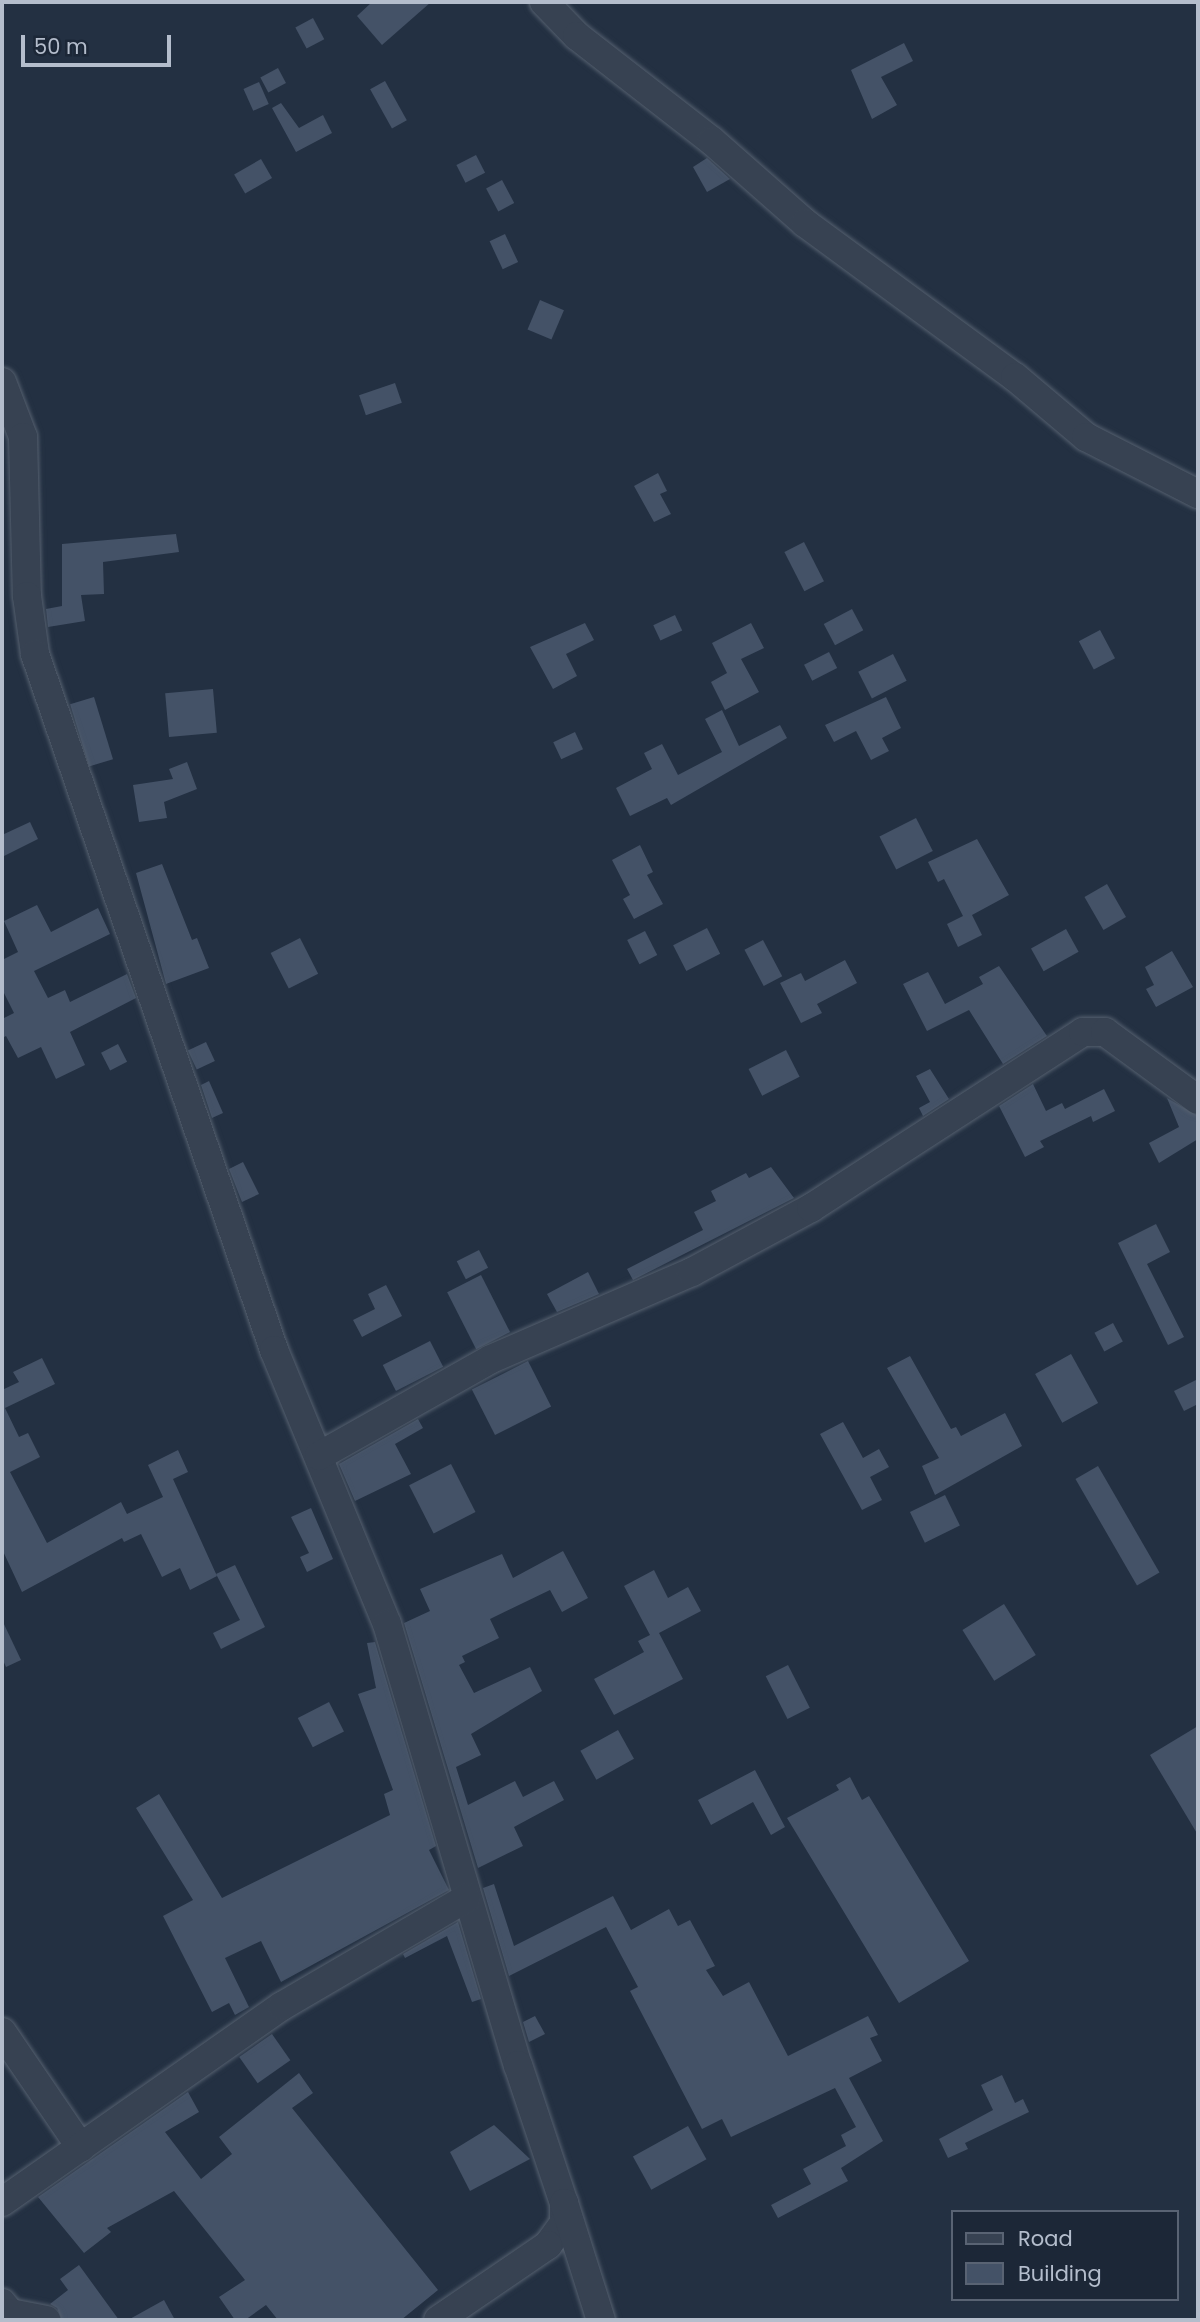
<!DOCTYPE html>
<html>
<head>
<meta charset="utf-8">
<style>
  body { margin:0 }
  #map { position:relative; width:1200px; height:2322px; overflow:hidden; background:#233042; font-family:Poppins,sans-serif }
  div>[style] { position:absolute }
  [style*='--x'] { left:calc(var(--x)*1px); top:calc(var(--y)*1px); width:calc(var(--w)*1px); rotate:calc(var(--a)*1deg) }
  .building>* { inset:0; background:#445267; transform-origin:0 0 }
  .roads { filter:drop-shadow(0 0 2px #55606f) drop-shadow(0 0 2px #55606f) }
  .minor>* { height:28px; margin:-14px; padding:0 14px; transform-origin:14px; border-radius:14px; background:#374252 }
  span { translate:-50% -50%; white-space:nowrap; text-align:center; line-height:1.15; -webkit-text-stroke:5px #1c2737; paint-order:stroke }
  .frame { position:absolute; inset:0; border:4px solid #b4bdcc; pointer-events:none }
  .legend { position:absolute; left:951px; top:2210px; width:228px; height:91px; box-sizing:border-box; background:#1c2737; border:2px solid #596373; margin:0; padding:9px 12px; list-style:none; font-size:21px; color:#b4bdcc }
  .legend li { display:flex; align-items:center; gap:14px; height:35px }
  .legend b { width:35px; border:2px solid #596373 }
  .scale { position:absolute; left:21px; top:35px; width:150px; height:32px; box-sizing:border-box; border:4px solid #b4bdcc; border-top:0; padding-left:9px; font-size:21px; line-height:24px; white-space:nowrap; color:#b4bdcc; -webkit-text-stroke:5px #1c2737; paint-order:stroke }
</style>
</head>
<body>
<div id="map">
  <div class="building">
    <i style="clip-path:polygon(372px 2px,431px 2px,382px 45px,357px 16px)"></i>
    <i style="left:313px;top:18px;width:24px;height:20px;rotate:62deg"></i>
    <i style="clip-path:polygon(904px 43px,913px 61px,881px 77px,897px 105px,872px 119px,851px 70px)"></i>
    <i style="left:278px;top:68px;width:17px;height:20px;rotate:62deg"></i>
    <i style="left:385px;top:81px;width:45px;height:17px;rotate:61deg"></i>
    <i style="left:259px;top:82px;width:24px;height:17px;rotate:66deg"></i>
    <i style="clip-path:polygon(281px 103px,299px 128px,323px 115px,332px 133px,296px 152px,272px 108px)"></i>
    <i style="left:476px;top:155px;width:20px;height:22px;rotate:63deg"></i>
    <i style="clip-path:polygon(707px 158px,730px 179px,707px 192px,693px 167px)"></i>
    <i style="left:261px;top:159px;width:22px;height:31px;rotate:60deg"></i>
    <i style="left:502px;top:180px;width:26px;height:18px;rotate:62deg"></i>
    <i style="left:505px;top:234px;width:31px;height:17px;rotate:65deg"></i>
    <i style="left:540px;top:300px;width:26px;height:32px;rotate:23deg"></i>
    <i style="left:395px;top:383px;width:21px;height:38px;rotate:71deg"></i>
    <i style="clip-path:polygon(658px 473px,667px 491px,660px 494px,671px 514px,654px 522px,634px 486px)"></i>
    <i style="clip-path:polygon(176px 534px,179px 552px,103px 562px,104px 594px,81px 595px,85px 621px,48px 627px,46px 609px,62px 606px,62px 544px)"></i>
    <i style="left:804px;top:542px;width:44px;height:22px;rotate:63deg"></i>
    <i style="left:852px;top:609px;width:24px;height:32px;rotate:62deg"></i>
    <i style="left:675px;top:615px;width:17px;height:24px;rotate:65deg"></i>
    <i style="clip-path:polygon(585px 623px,594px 640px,566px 654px,577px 676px,553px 689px,530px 647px)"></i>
    <i style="clip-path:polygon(751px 623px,764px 648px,741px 659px,759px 692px,725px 710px,711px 682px,727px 673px,712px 643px)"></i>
    <i style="left:1100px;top:630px;width:32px;height:24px;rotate:62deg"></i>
    <i style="left:829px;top:652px;width:18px;height:28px;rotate:63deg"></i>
    <i style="left:893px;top:654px;width:30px;height:39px;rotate:63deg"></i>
    <i style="left:213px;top:689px;width:44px;height:48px;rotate:85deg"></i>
    <i style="left:94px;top:697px;width:65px;height:25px;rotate:73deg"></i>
    <i style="clip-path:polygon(886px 697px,901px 728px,882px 738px,889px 751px,871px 760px,856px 731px,834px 742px,825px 725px)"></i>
    <i style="clip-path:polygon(722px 710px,739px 746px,780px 725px,787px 738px,671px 805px,667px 798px,630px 816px,616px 788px,652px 769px,644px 753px,662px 744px,678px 775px,722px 752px,705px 719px)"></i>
    <i style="left:575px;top:732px;width:19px;height:24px;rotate:65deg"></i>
    <i style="clip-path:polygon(187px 762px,197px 789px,164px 802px,167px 818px,139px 822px,133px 785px,173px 779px,169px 769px)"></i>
    <i style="left:916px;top:818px;width:37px;height:41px;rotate:63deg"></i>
    <i style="clip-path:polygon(30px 822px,38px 839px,2px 857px,2px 835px)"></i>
    <i style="clip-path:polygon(977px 839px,1009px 895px,972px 915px,982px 935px,958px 947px,947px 924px,963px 916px,944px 879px,938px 882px,928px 862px)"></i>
    <i style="clip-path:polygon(640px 845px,653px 872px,647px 875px,663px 904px,634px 919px,623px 899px,630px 895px,612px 860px)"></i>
    <i style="clip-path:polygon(162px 864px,192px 940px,197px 938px,209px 968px,166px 984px,136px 873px)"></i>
    <i style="left:1107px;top:884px;width:38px;height:26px;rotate:60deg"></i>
    <i style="clip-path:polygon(37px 905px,51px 932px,98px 908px,110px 934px,34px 971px,48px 998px,65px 990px,70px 1002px,127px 974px,136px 998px,70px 1032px,85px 1065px,56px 1079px,41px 1047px,18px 1058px,6px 1036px,2px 1038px,2px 1019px,14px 1013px,2px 989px,2px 960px,18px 952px,4px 921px)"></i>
    <i style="left:707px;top:928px;width:29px;height:38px;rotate:63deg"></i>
    <i style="left:1066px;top:929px;width:26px;height:40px;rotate:61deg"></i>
    <i style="left:645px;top:931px;width:27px;height:20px;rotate:63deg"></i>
    <i style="left:300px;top:938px;width:40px;height:33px;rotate:63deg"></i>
    <i style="left:763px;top:940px;width:41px;height:21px;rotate:62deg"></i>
    <i style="clip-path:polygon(1172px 951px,1193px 987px,1156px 1007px,1146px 989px,1154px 985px,1145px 967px)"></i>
    <i style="clip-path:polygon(845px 960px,857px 983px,817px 1004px,822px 1013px,801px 1023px,780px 983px,801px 973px,805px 981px)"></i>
    <i style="clip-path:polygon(999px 966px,1047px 1036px,1003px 1064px,969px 1010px,927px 1031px,903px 984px,928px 972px,945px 1004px,983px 984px,979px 977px)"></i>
    <i style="left:206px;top:1042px;width:21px;height:20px;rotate:65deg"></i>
    <i style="left:118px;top:1044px;width:20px;height:19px;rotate:63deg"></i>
    <i style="left:786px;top:1050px;width:30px;height:42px;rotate:63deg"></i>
    <i style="clip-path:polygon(930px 1069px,949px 1099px,923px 1116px,919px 1108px,930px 1102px,916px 1076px)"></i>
    <i style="clip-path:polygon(209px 1081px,223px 1113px,212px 1118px,201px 1085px)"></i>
    <i style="clip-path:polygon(1033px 1084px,1046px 1111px,1062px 1103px,1065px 1109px,1104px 1089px,1115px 1111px,1093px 1122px,1091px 1116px,1040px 1141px,1044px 1147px,1025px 1157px,999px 1106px)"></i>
    <i style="clip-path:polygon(1167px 1098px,1198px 1116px,1198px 1139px,1159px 1163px,1149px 1143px,1179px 1127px)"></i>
    <i style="clip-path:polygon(243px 1162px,259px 1194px,242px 1202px,229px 1169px)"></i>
    <i style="clip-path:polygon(771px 1167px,794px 1198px,633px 1280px,627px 1269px,703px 1230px,694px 1212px,716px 1201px,711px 1191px,746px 1173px,749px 1178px)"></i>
    <i style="clip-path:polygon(1156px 1224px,1170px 1252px,1147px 1264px,1184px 1337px,1168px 1345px,1118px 1243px)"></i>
    <i style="left:479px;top:1250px;width:20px;height:25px;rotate:63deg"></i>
    <i style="clip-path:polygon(588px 1272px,599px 1294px,557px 1312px,547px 1294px)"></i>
    <i style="left:481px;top:1275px;width:64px;height:38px;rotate:63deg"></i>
    <i style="clip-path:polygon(386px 1285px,402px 1316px,362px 1337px,353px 1320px,375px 1309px,368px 1294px)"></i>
    <i style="left:1113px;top:1323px;width:21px;height:21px;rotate:62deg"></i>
    <i style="left:430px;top:1341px;width:29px;height:53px;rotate:63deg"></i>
    <i style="left:1071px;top:1354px;width:56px;height:41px;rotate:61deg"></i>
    <i style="clip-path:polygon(910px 1356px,951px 1429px,956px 1427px,961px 1436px,1005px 1413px,1022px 1446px,935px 1495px,922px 1466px,939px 1458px,887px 1368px)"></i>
    <i style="clip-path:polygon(42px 1358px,55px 1384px,5px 1408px,19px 1437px,28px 1433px,40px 1457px,10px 1472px,47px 1543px,121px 1502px,127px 1514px,163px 1497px,148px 1465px,178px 1450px,188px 1472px,173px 1479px,217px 1576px,190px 1590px,180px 1568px,162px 1577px,141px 1534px,124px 1542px,122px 1538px,22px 1592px,2px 1549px,2px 1390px,19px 1382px,13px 1372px)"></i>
    <i style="left:528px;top:1361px;width:51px;height:63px;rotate:63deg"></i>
    <i style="clip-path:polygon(1198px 1379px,1198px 1404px,1184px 1411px,1174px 1391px)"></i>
    <i style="clip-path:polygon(418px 1419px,423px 1428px,395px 1444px,411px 1474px,355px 1501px,339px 1464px)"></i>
    <i style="clip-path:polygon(843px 1422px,863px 1458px,879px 1449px,889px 1467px,870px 1477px,882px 1500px,862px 1510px,820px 1434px)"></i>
    <i style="left:451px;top:1464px;width:54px;height:47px;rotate:63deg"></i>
    <i style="left:1098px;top:1466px;width:123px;height:26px;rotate:60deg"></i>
    <i style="left:945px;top:1495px;width:34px;height:39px;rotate:64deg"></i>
    <i style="clip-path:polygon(311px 1508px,333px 1559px,307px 1572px,300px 1557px,309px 1553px,291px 1517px)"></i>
    <i style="clip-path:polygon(563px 1551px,588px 1598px,562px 1612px,550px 1590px,490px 1619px,499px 1638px,462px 1656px,465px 1662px,459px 1665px,474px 1693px,530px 1667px,542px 1691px,471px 1734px,481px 1755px,456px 1767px,468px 1805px,515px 1781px,523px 1797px,554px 1781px,564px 1800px,514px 1827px,523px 1846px,478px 1868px,404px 1623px,430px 1611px,420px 1589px,502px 1554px,513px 1578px)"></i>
    <i style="clip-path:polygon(235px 1565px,265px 1627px,221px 1649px,213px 1633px,240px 1620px,216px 1574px)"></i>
    <i style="clip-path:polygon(654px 1570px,668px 1598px,688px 1587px,701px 1611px,659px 1633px,683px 1679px,614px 1715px,594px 1679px,644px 1652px,638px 1641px,650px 1635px,624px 1586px)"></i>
    <i style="left:1004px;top:1604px;width:60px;height:49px;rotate:58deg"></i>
    <i style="clip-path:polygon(2px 1620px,21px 1660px,6px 1667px,2px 1658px)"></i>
    <i style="clip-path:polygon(375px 1642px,436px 1846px,429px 1850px,449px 1890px,281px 1982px,261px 1941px,225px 1958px,249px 2007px,235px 2015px,229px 2003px,212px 2012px,163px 1916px,193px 1900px,136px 1808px,159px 1794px,222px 1898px,390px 1815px,384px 1794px,393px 1790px,358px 1694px,376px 1688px,367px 1643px)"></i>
    <i style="left:788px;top:1665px;width:48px;height:25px;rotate:63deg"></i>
    <i style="left:329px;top:1702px;width:33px;height:35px;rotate:63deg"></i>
    <i style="clip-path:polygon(1198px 1726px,1198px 1835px,1150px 1755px)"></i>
    <i style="left:618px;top:1730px;width:33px;height:43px;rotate:61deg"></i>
    <i style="clip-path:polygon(755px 1770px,785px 1827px,771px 1835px,753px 1802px,711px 1825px,698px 1800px)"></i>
    <i style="clip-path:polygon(850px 1777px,862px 1800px,869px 1796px,969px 1961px,899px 2003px,787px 1818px,839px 1790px,836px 1785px)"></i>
    <i style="clip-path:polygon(494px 1884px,514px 1946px,613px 1896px,631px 1930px,669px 1909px,678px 1926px,690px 1920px,715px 1966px,706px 1970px,723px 1996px,749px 1982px,788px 2056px,868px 2016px,878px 2035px,870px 2038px,882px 2061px,849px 2078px,883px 2141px,841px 2168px,848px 2181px,778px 2218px,771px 2205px,811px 2184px,803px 2169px,846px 2146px,841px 2135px,856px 2127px,835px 2088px,731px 2137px,722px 2119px,702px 2129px,630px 1991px,638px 1987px,606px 1927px,509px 1976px,483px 1888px)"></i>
    <i style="clip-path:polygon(458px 1922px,481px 1999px,472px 2002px,447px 1936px,405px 1958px,403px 1954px)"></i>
    <i style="clip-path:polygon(535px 2016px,545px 2034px,529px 2042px,523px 2022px)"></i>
    <i style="left:272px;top:2034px;width:32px;height:40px;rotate:55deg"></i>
    <i style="clip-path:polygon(299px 2073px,313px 2093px,292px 2108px,438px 2290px,401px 2320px,278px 2320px,266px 2305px,245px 2320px,235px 2320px,219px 2297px,245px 2280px,174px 2191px,107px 2228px,111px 2232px,84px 2253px,38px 2197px,188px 2092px,199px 2112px,165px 2132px,201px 2179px,232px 2154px,219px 2137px)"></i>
    <i style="clip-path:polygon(1002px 2075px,1015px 2103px,1023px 2099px,1029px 2112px,965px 2143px,968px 2149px,948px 2158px,939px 2139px,993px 2110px,981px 2085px)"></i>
    <i style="clip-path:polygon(494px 2125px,530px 2159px,470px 2191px,450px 2152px)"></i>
    <i style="left:688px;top:2126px;width:38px;height:63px;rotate:61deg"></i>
    <i style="clip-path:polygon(79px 2265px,119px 2320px,62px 2320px,57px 2308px,50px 2304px,68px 2290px,60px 2279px)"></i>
    <i style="clip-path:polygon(164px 2300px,175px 2320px,128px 2320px)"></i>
  </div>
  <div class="roads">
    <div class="minor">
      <i style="--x:544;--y:2;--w:47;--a:45.9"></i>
      <i style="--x:577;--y:36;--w:171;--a:37.9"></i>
      <i style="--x:712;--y:141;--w:124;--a:41.4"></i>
      <i style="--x:805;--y:223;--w:260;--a:36.3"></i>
      <i style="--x:1015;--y:377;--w:93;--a:40.2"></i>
      <i style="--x:1086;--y:437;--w:126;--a:27"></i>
      <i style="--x:2;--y:382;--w:59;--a:69.1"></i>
      <i style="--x:23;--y:437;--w:159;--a:88.6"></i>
      <i style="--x:27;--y:596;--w:59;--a:82.1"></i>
      <i style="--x:35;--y:654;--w:736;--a:71.05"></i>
      <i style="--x:274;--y:1350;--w:296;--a:67.6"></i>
      <i style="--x:387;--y:1624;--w:460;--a:73.5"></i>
      <i style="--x:518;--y:2065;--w:145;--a:71.6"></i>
      <i style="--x:564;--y:2203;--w:20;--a:90"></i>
      <i style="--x:564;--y:2223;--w:27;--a:126"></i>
      <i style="--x:548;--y:2245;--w:133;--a:145.7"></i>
      <i style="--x:319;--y:1456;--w:197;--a:-29.4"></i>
      <i style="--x:491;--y:1359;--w:219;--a:-23.4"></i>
      <i style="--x:692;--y:1272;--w:135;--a:-28.3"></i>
      <i style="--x:811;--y:1208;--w:324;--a:-32.9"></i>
      <i style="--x:1083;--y:1032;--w:22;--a:0"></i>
      <i style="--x:1105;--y:1032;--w:115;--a:36.2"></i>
      <i style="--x:2;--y:2032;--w:140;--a:55.7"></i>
      <i style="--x:2;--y:2202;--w:342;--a:-35"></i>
      <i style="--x:282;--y:2006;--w:214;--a:-30.3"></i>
      <i style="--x:564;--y:2203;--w:123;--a:72.5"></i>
      <i style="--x:2;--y:2303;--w:13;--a:51"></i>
      <i style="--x:10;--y:2313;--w:37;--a:11"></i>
    </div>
  </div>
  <div class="frame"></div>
  <ul class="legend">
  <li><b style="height:9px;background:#374252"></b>Road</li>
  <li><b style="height:19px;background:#445267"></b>Building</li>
  </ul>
  <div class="scale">50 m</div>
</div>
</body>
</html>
